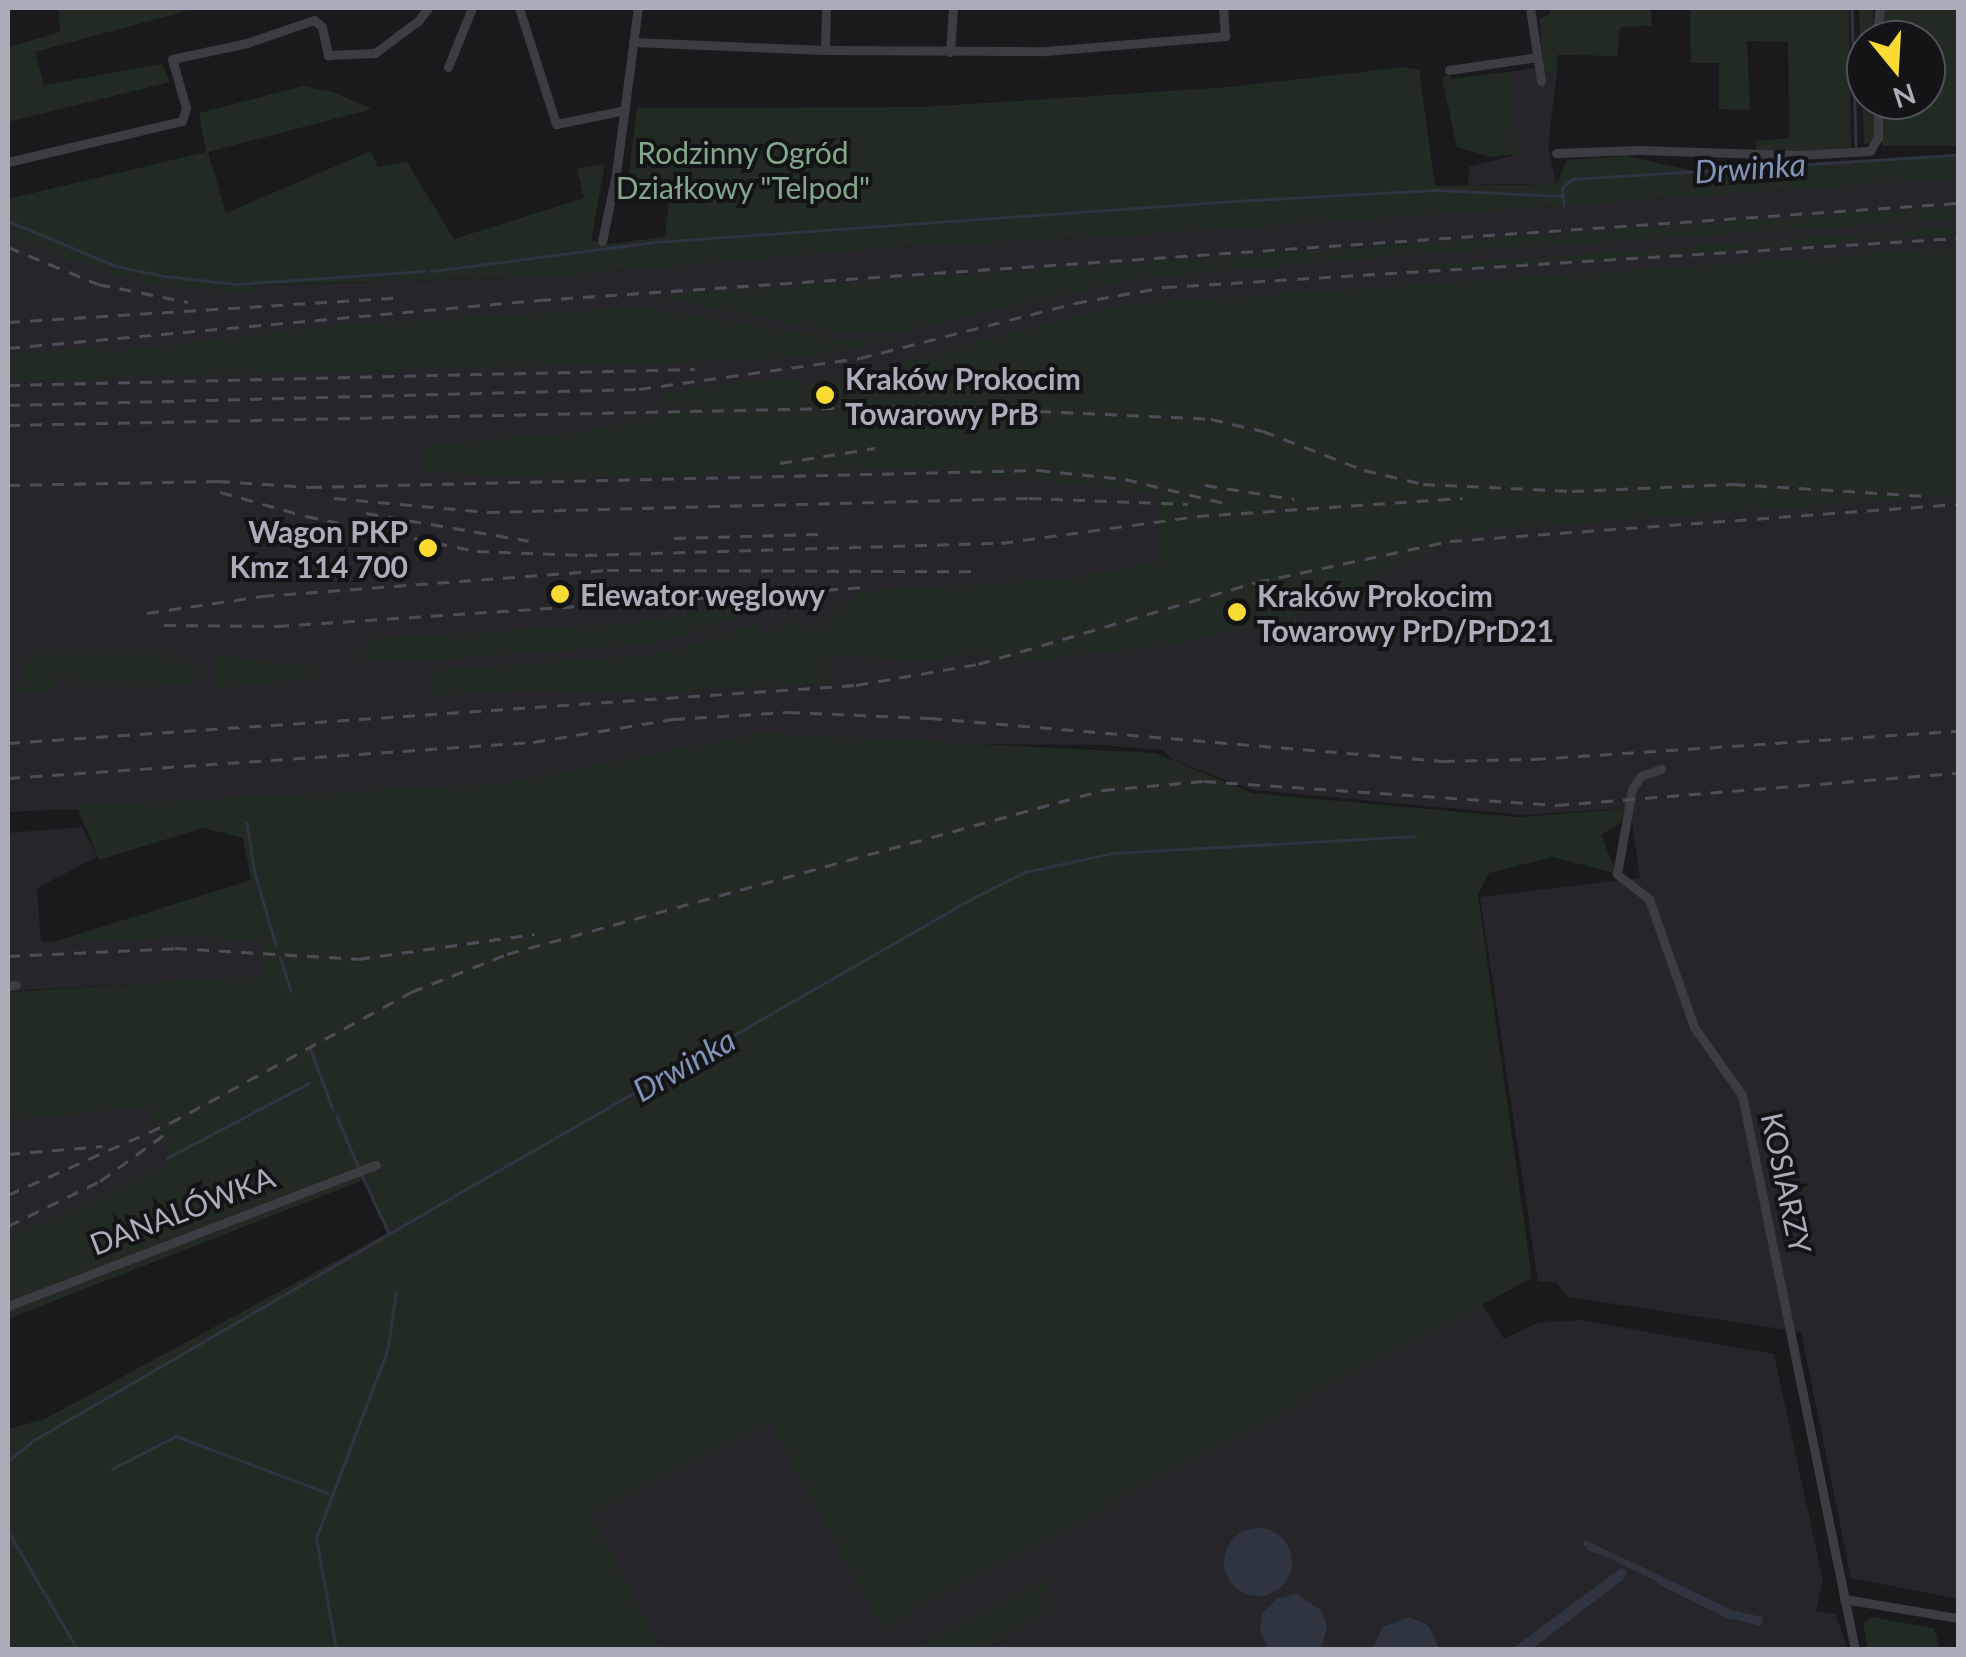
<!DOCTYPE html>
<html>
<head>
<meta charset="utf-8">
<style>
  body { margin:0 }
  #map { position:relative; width:1966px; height:1657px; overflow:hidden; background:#1a191b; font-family:Lato,sans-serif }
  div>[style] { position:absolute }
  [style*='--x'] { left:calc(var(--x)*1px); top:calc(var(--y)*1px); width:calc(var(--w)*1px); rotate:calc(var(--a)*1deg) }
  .built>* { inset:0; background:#262529 }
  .green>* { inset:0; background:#212a23 }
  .water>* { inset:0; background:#2e3540 }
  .round { border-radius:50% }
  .stream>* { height:2.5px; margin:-1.25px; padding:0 1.25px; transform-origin:1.25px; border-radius:1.25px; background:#2e3540 }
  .minor>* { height:9px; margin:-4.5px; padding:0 4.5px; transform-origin:4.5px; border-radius:4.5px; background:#3c3c43 }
  .rail>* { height:2.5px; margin-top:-1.25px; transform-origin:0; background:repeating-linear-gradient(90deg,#4d4d56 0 12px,transparent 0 22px) }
  .dots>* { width:28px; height:28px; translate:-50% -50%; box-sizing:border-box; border:5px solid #141417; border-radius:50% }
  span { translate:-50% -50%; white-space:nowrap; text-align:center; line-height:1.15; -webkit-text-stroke:8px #141417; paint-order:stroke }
  .park-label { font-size:30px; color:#82a78b }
  .poi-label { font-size:30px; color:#abadbb; font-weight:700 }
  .left { translate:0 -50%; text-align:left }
  .right { translate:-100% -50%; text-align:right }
  .street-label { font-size:30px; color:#abadbb }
  .water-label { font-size:32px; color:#8194b7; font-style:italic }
  .frame { position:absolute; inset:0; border:10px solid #abadbb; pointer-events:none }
  .north { position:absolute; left:1846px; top:20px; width:100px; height:100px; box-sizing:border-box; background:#141417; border:2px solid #505159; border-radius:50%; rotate:162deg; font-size:28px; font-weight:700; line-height:40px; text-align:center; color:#abadbb }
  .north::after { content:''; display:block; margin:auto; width:35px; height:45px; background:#f9db34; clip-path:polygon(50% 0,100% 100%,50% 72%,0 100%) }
</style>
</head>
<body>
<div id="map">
  <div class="built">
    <i style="clip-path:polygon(1534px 68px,1537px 74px,1557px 72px,1548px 146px,1556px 184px,1468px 185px,1469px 167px,1518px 154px,1508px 72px)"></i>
    <i style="clip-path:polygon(1958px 178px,1958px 1599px,1851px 1578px,1801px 1332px,1568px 1297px,1556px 1283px,1538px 1281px,1480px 897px,1640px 878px,1630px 808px,1524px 815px,1253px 790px,1173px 760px,1163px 750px,1099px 745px,744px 743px,456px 793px,8px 812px,8px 217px,243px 286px,544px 277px,895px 247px,1121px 236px)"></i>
    <i style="clip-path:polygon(82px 827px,97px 857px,37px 888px,41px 942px,195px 936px,263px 942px,261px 977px,8px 991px,8px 833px)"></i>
    <i style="clip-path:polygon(148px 1107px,173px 1165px,8px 1237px,8px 1120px)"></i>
    <i style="clip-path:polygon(1477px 1296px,1504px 1339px,1537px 1323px,1579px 1320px,1774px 1354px,1823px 1581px,1816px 1611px,1835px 1614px,1848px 1649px,662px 1649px,591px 1517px,770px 1421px,883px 1629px)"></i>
  </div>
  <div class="green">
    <i style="clip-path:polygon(58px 8px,197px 8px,35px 52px,44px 85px,162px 64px,170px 82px,8px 122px,8px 47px,60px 32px)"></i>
    <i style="clip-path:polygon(1550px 8px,1651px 8px,1652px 26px,1620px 27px,1617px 56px,1557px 55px,1557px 72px,1544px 73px,1539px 20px,1550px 14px)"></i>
    <i style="clip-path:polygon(1690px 8px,1849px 8px,1851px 149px,1756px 153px,1756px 141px,1789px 138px,1788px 42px,1747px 41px,1750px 110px,1719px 109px,1719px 63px,1691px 63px)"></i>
    <i style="clip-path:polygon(1859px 8px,1873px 8px,1874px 40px,1866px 40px,1866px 100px,1874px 100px,1875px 137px,1872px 143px,1864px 144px)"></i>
    <i style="clip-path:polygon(1884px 8px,1958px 8px,1958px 146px,1882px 146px,1881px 100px,1926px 100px,1926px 40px,1879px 40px)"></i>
    <i style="clip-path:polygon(1404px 67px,1419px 70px,1435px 186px,1556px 184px,1567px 160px,1627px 156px,1693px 171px,1958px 157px,1958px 178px,1121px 236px,895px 247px,544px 277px,253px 285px,251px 292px,167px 287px,109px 273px,8px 236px,8px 199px,206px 152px,199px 113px,303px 86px,333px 92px,372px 109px,208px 152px,226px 213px,371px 151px,378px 167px,407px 162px,454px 239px,584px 198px,577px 169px,605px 164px,591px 241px,609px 244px,665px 237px,671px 179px,628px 180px,637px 108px,922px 107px,1229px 87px)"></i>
    <i style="clip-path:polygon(1508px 72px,1518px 154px,1490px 157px,1457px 147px,1442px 79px,1449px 73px,1451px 79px)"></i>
    <i style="clip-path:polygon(1958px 206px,1958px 219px,1404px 255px,1132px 279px,903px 331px,832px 331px,653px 296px)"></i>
    <i style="clip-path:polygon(1958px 227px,1958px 234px,1530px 265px,1365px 270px)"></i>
    <i style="clip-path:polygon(1958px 248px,1958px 495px,1476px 531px,1285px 620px,1170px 645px,1001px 664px,980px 654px,925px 660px,829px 656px,830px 675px,825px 684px,654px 692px,521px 690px,431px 697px,429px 671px,661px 654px,759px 622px,762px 632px,777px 631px,794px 620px,810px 628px,823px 627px,834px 610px,862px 591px,1069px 579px,1158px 561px,1159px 493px,924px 468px,566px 479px,419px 472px,425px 445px,590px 431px,698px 407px,656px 406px,669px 393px,733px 382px,799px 381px,801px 385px,917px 359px,1117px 305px)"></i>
    <i style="clip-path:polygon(641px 307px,840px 339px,909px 337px,831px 353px,763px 360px,8px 381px,8px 353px,105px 348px,106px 353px,337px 325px)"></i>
    <i style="clip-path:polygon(781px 599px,685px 636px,643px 645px,404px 662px,363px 660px,351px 654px,365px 647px,366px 639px,634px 623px)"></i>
    <i style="clip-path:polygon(46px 650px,160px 650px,174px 660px,204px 668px,206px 674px,192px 683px,157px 687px,81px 686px,62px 676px,59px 684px,45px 692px,8px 691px,8px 685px,26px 684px,26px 660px)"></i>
    <i style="clip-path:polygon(214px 653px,276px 664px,312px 664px,324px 672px,318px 678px,221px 688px,214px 684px)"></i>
    <i style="clip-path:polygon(761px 733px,1155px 753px,1252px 793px,1517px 817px,1624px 809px,1621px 823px,1601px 835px,1617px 874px,1553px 857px,1489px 873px,1478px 895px,1532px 1278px,882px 1629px,769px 1422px,591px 1517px,662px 1649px,8px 1649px,8px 1429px,45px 1419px,387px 1233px,366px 1179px,8px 1319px,8px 1237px,172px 1164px,148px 1107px,8px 1120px,8px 992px,261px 976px,262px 942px,195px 936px,47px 944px,251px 880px,243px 838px,203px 828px,99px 860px,77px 806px,505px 783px)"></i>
    <i style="clip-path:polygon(1042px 1578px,1050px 1589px,1040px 1600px,1049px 1612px,1048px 1601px,1055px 1600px,1053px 1611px,986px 1649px,912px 1649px)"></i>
    <i style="clip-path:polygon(1871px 1617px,1934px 1628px,1940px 1649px,1868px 1649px,1863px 1623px)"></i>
  </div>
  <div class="water">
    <i class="round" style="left:1224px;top:1528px;width:68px;height:68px"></i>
    <i style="clip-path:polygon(1585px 1540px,1734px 1611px,1763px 1617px,1761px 1626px,1730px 1618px,1583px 1545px)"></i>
    <i style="clip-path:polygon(1621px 1568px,1627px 1571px,1624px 1579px,1532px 1649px,1512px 1649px)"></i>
    <i style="clip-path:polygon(1297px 1594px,1322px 1611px,1327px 1627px,1322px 1645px,1318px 1649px,1268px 1649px,1260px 1631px,1263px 1612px,1278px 1598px)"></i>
    <i style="clip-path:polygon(1410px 1617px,1429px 1626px,1439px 1649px,1373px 1649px,1382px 1627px)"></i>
  </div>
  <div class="stream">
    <i style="--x:1852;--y:8;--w:138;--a:88.3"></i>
    <i style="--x:1564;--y:206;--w:18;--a:-96"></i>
    <i style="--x:1562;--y:188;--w:13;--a:-42"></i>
    <i style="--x:1572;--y:179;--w:387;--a:-3.6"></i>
    <i style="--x:8;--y:221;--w:117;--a:22.6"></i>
    <i style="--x:116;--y:266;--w:49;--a:11.8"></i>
    <i style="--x:164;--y:276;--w:72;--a:6.3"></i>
    <i style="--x:236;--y:284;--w:189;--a:-3.9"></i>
    <i style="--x:432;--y:271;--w:226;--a:-7.4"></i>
    <i style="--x:656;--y:242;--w:579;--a:-4.06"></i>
    <i style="--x:1234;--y:201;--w:202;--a:-3.1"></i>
    <i style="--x:1436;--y:190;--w:126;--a:2.7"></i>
    <i style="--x:247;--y:823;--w:51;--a:80.9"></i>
    <i style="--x:255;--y:873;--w:75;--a:73.7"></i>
    <i style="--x:280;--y:957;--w:36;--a:72"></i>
    <i style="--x:311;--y:1050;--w:63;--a:69.6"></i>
    <i style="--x:337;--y:1116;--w:54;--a:67.2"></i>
    <i style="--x:167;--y:1158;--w:161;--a:-27.8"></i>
    <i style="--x:362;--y:1175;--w:62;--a:65.1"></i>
    <i style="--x:8;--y:1461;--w:33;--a:-39"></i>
    <i style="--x:34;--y:1440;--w:502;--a:-30.14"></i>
    <i style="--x:468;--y:1188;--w:578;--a:-29.89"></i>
    <i style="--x:969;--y:900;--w:63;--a:-26.6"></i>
    <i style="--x:1025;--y:872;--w:90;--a:-12.2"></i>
    <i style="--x:1113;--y:853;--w:302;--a:-3.2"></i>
    <i style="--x:112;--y:1469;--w:72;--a:-27.3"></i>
    <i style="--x:176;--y:1436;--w:162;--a:20.6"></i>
    <i style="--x:8;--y:1531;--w:138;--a:59.5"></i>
    <i style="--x:1588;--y:1548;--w:10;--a:24"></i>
    <i style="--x:1658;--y:1582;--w:81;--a:26.3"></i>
    <i style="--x:336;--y:1650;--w:114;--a:-100.1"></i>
    <i style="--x:316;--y:1538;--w:200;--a:-69.2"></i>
    <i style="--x:387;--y:1351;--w:60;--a:-81.3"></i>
  </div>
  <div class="minor">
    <i style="--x:519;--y:8;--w:122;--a:72.3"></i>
    <i style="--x:556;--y:124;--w:70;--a:-11.5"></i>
    <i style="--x:1530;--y:8;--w:74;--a:81.4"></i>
    <i style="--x:1876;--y:40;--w:32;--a:-83"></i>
    <i style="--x:633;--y:42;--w:192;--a:2.4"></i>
    <i style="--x:825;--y:50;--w:221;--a:0.3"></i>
    <i style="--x:1046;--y:51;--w:180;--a:-4.8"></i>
    <i style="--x:1225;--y:36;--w:28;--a:-94"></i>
    <i style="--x:825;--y:50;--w:42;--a:-88.6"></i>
    <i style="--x:950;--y:52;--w:44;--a:-86.1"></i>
    <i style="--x:448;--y:67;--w:64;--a:-67.9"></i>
    <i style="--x:1449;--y:70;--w:89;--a:-8.4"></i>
    <i style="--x:1556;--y:153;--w:83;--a:-2.1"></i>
    <i style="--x:1639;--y:150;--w:159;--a:1.8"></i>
    <i style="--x:1798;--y:155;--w:72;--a:-3.2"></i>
    <i style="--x:1870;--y:151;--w:16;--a:-60"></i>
    <i style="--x:1878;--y:137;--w:37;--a:-90"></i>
    <i style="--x:8;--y:162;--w:179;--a:-13.3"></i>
    <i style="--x:182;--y:121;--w:14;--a:-73"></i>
    <i style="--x:186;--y:108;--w:51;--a:-105.9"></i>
    <i style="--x:172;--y:59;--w:77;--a:-12"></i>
    <i style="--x:247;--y:43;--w:71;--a:-18.9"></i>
    <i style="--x:314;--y:20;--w:11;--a:41"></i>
    <i style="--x:322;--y:27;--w:29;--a:78"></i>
    <i style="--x:328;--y:55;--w:47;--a:-2.4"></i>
    <i style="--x:375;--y:53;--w:54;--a:-36.7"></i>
    <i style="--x:418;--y:21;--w:16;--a:-52"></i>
    <i style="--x:602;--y:241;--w:68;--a:-78.2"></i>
    <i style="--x:616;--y:174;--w:167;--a:-82.5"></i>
    <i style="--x:1661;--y:769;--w:21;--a:161"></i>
    <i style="--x:1641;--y:776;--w:16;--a:125"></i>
    <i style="--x:1632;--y:789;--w:86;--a:100"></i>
    <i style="--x:1617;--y:874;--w:41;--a:38"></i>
    <i style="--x:1649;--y:899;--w:136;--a:70.6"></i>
    <i style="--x:1694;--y:1027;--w:83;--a:54.8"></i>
    <i style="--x:1742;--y:1095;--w:566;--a:78.49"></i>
    <i style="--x:8;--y:986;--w:8;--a:-7"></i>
    <i style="--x:8;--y:1306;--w:394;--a:-21"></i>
    <i style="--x:1844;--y:1599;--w:116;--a:9.5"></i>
  </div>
  <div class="rail">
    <i style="--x:8;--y:247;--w:97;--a:22.3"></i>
    <i style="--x:98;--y:284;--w:92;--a:11.3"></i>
    <i style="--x:8;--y:322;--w:395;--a:-3.6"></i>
    <i style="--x:8;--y:348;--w:533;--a:-5.17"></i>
    <i style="--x:539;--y:300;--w:1422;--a:-3.91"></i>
    <i style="--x:8;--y:385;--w:687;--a:-1.33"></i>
    <i style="--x:8;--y:405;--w:631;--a:-1.45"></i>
    <i style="--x:639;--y:389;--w:223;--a:-8"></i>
    <i style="--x:860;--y:358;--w:222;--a:-14.3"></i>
    <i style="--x:1075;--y:303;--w:91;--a:-10.1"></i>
    <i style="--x:1165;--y:287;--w:795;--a:-3.54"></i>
    <i style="--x:8;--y:425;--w:921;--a:-1.18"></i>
    <i style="--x:929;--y:406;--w:282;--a:2.6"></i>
    <i style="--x:1211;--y:419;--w:53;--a:13"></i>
    <i style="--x:1263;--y:431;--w:108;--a:21.1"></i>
    <i style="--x:1364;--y:470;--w:61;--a:13.3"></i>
    <i style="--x:1423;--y:484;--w:149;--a:2.7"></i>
    <i style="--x:1572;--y:491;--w:161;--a:-2.5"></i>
    <i style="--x:1733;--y:484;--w:193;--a:3.6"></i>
    <i style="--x:780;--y:463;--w:96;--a:-9"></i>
    <i style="--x:8;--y:485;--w:210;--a:-1.1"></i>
    <i style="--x:218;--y:481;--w:92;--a:3.7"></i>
    <i style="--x:310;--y:487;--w:728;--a:-1.34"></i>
    <i style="--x:1038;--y:470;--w:87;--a:5.9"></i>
    <i style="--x:1125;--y:479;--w:102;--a:13.6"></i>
    <i style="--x:1205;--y:485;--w:90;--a:8.9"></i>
    <i style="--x:220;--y:492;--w:89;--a:15.6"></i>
    <i style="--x:306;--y:516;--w:175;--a:11.6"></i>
    <i style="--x:477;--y:551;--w:108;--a:2.1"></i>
    <i style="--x:585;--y:555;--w:416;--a:-1.7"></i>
    <i style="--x:1001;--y:543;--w:198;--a:-7.8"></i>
    <i style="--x:1197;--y:516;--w:266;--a:-3.9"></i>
    <i style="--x:334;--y:498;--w:155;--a:5.2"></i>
    <i style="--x:488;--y:512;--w:541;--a:-1.48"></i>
    <i style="--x:1029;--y:498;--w:159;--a:2.2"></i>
    <i style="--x:366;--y:513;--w:165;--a:9.7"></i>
    <i style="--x:674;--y:538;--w:144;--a:-1.6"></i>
    <i style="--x:147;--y:613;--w:116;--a:-8.4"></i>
    <i style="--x:262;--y:596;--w:346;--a:-4.3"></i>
    <i style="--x:607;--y:570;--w:369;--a:0.2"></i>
    <i style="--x:164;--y:625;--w:113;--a:0.5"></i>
    <i style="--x:277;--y:626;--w:591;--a:-3.78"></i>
    <i style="--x:8;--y:743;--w:850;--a:-3.91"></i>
    <i style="--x:856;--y:685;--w:124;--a:-9.8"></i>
    <i style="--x:978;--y:664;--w:291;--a:-16.4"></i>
    <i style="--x:1257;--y:582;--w:197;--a:-12"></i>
    <i style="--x:1450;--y:541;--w:509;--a:-4.17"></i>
    <i style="--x:8;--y:778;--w:526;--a:-3.92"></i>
    <i style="--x:533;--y:742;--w:142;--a:-9.3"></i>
    <i style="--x:673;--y:719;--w:115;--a:-3.5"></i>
    <i style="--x:788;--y:712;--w:142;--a:2.4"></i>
    <i style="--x:930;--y:718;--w:515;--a:4.79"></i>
    <i style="--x:1443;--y:761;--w:91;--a:-1.3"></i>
    <i style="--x:1534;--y:759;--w:425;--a:-3.8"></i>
    <i style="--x:8;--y:956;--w:167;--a:-2.7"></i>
    <i style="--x:175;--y:948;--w:183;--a:3.4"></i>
    <i style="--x:358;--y:959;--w:178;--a:-8.1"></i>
    <i style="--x:8;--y:1154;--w:95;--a:-4.8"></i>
    <i style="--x:8;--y:1195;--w:177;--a:-24"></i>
    <i style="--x:170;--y:1123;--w:274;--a:-28.5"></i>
    <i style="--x:411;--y:992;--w:103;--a:-21.6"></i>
    <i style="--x:507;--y:954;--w:618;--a:-15.39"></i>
    <i style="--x:1103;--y:790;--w:101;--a:-5.1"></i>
    <i style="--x:1204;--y:781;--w:354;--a:3.9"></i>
    <i style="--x:1557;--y:805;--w:402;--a:-4.6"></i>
    <i style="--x:8;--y:1226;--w:102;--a:-26.1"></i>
    <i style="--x:100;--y:1181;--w:80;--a:-35.9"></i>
  </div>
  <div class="dots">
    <i style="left:825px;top:395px;background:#f9db34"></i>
    <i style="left:428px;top:548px;background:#f9db34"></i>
    <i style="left:560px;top:594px;background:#f9db34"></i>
    <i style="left:1237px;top:612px;background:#f9db34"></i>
  </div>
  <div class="park-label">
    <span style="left:743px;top:169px">Rodzinny Ogród<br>Działkowy "Telpod"</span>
  </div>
  <div class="poi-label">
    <span class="left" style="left:845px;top:395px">Kraków Prokocim<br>Towarowy PrB</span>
    <span class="right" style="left:408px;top:548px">Wagon PKP<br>Kmz 114 700</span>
    <span class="left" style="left:580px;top:594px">Elewator węglowy</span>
    <span class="left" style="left:1257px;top:612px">Kraków Prokocim<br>Towarowy PrD/PrD21</span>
  </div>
  <div class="street-label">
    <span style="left:1787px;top:1183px;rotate:78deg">KOSIARZY</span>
    <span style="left:182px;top:1210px;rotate:-21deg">DANALÓWKA</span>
  </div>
  <div class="water-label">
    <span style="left:1750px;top:168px;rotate:-4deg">Drwinka</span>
    <span style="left:684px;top:1065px;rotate:-30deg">Drwinka</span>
  </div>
  <div class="frame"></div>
  <div class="north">N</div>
</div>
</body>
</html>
